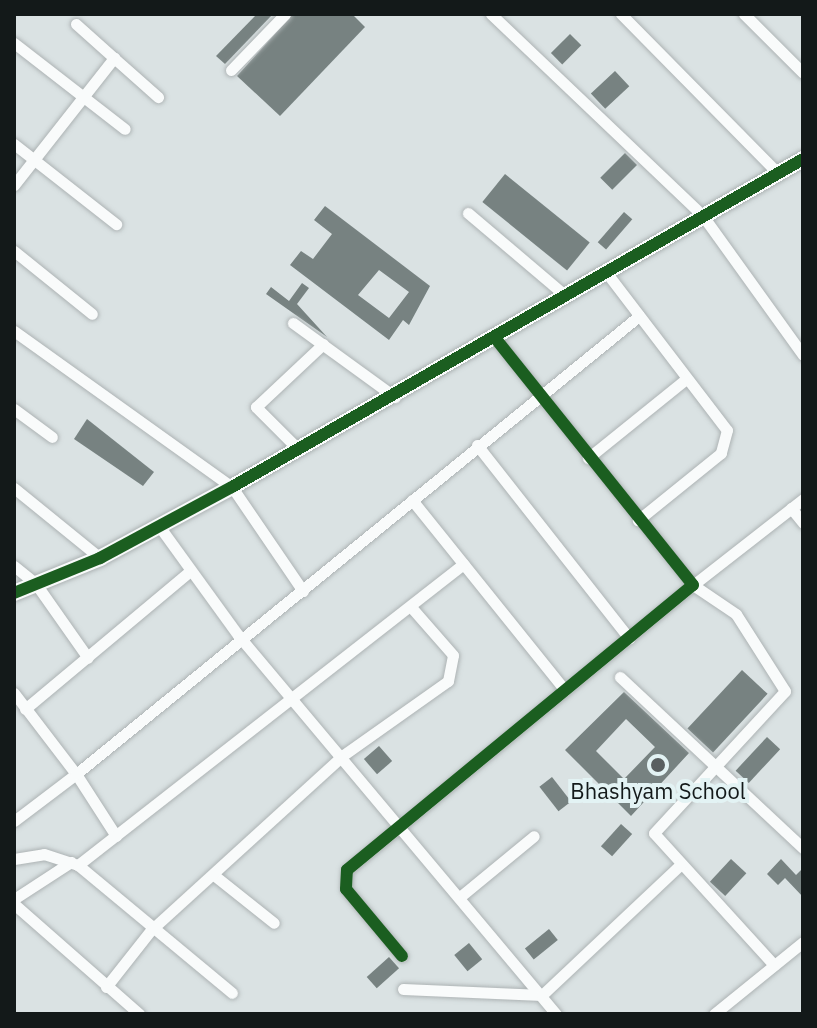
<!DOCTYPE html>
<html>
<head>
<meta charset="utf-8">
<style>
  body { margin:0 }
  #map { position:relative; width:817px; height:1028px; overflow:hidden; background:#dae2e3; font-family:"IBM Plex Sans",sans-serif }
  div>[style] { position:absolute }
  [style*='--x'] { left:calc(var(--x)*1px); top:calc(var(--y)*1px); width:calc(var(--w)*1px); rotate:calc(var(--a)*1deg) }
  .building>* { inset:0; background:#778281; transform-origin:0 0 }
  .roads { filter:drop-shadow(0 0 2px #adb3b4) drop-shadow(0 0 2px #adb3b4) }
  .street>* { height:11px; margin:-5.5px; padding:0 5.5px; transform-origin:5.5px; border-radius:5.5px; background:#f9fbfb }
  .secondary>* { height:16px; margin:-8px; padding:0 8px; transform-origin:8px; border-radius:8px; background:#f9fbfb }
  .cycleway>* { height:12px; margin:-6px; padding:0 6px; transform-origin:6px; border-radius:6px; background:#1b5e20 }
  .dots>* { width:22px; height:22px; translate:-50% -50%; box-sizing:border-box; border:4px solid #e3f3f4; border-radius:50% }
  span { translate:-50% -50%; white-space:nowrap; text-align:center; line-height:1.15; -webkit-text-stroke:8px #e3f3f4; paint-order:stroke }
  .poi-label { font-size:22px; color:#131919 }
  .frame { position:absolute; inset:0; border:16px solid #131919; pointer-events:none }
</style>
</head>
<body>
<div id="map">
  <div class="building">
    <i style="clip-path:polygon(257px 14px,273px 14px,225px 64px,216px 56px)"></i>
    <i style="clip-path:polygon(293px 14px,352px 14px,365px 27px,280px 116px,237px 76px)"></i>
    <i style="left:570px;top:34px;width:16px;height:27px;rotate:45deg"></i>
    <i style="left:615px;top:71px;width:21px;height:33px;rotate:47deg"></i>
    <i style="left:625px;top:153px;width:17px;height:35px;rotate:45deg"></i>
    <i style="left:505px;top:174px;width:109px;height:36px;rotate:39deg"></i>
    <i style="clip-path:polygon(evenodd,325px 206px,430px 286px,409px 325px,403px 320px,389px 340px,290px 265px,301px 251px,313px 259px,332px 234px,314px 220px,325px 206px,379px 270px,409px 292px,389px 318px,358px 295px,379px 270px)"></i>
    <i style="left:624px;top:212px;width:11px;height:40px;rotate:41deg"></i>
    <i style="clip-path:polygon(302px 283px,309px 288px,297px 304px,327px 337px,266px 294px,271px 287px,289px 301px)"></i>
    <i style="clip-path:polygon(87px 419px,154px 472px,143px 486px,74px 439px)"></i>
    <i style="left:742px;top:670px;width:35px;height:80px;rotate:43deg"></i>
    <i style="clip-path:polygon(evenodd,624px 692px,689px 753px,631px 816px,565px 750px,624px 692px,626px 719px,655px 747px,624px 779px,596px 751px,626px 719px)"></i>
    <i style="left:767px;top:737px;width:18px;height:46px;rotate:43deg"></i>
    <i style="left:379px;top:746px;width:20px;height:20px;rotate:49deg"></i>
    <i style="left:552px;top:777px;width:31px;height:16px;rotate:52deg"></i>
    <i style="left:621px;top:824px;width:15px;height:30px;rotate:42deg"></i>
    <i style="left:731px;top:859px;width:21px;height:31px;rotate:43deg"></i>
    <i style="clip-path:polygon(781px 859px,796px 875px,803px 868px,803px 897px,785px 878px,778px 885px,767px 874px)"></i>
    <i style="left:549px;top:929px;width:14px;height:31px;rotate:51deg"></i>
    <i style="left:469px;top:943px;width:21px;height:19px;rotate:51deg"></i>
    <i style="left:389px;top:957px;width:15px;height:30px;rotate:48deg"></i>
  </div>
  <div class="roads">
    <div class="street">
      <i style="--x:491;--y:14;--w:293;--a:43.6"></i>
      <i style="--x:703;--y:216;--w:171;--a:54.3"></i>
      <i style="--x:621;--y:14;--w:223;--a:45.4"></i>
      <i style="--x:744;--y:14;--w:83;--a:45"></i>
      <i style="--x:14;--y:43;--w:140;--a:37.8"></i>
      <i style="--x:114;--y:58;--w:59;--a:41.6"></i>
      <i style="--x:231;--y:70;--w:78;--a:-46"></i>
      <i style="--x:14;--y:144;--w:130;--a:38.1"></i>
      <i style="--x:14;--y:185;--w:162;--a:-51.8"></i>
      <i style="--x:114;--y:58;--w:51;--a:-138.2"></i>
      <i style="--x:468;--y:213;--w:128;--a:40.3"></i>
      <i style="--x:14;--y:251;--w:100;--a:38.9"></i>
      <i style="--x:606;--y:272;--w:199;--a:52.6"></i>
      <i style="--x:727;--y:430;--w:24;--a:105"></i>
      <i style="--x:721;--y:453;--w:107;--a:141.1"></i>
      <i style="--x:293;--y:323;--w:126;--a:36"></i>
      <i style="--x:14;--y:331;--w:268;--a:35.6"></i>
      <i style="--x:232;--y:487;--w:126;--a:55.7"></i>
      <i style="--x:14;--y:409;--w:47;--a:36.4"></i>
      <i style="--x:477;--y:445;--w:246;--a:51.8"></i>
      <i style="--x:299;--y:450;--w:61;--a:-135"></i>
      <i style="--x:256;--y:407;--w:92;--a:-43.2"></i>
      <i style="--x:588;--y:458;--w:126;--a:-38.9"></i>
      <i style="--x:14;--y:488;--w:111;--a:39.1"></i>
      <i style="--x:412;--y:500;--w:244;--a:51.2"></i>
      <i style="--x:791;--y:508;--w:19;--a:51"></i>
      <i style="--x:159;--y:526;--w:135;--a:54.1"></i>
      <i style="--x:238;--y:635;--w:495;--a:50"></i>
      <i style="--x:14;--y:566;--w:28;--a:39"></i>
      <i style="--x:36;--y:584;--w:90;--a:54.9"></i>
      <i style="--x:620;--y:677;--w:250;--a:43.1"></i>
      <i style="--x:14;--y:693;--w:102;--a:52.6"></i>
      <i style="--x:76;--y:774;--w:78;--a:142.8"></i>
      <i style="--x:25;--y:709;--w:214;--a:-39.9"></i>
      <i style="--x:116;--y:836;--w:74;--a:-122.8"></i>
      <i style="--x:76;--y:774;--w:726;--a:-39.13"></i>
      <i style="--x:14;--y:859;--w:30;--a:-9"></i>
      <i style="--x:44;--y:854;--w:36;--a:18"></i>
      <i style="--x:78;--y:865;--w:200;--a:39.7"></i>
      <i style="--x:78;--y:865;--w:489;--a:-38"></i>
      <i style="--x:215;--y:876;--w:75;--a:38.5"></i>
      <i style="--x:461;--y:896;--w:94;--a:-39.4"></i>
      <i style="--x:14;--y:899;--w:68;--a:-33"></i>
      <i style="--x:14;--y:904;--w:167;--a:41.3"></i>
      <i style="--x:402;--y:956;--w:87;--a:-129.9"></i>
      <i style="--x:346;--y:889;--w:19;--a:-87"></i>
      <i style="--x:347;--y:870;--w:448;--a:-39.5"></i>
      <i style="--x:693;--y:585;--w:317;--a:-128.7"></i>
      <i style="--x:774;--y:965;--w:178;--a:-132.3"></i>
      <i style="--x:654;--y:833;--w:193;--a:-47.3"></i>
      <i style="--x:785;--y:691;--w:91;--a:-122.5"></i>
      <i style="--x:736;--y:614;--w:52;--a:-146"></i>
      <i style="--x:693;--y:585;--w:140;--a:-38"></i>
      <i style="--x:106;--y:987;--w:73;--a:-51.7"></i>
      <i style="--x:151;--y:930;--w:258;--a:-42.3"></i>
      <i style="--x:342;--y:756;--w:130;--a:-35.3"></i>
      <i style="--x:448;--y:681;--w:26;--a:-79"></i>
      <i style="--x:453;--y:655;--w:64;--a:-131.2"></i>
      <i style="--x:403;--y:989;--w:139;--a:2.5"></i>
      <i style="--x:542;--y:995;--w:190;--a:-43.3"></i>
      <i style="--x:714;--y:1014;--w:114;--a:-39"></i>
    </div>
    <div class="secondary">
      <i style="--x:14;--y:593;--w:93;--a:-22.1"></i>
      <i style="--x:100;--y:558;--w:150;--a:-28.3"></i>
      <i style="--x:232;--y:487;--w:659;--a:-29.87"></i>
    </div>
  </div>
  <div class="cycleway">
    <i style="--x:14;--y:593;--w:93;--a:-22.1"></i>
    <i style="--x:100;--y:558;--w:150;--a:-28.3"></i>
    <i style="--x:232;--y:487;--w:659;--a:-29.87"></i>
    <i style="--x:402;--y:956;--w:87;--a:-129.9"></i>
    <i style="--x:346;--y:889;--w:19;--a:-87"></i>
    <i style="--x:347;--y:870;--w:448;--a:-39.5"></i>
    <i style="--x:693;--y:585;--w:317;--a:-128.7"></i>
  </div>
  <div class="dots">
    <i style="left:658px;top:765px;background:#595f60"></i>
  </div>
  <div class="poi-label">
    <span style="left:658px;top:791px">Bhashyam School</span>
  </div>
  <div class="frame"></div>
</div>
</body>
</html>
